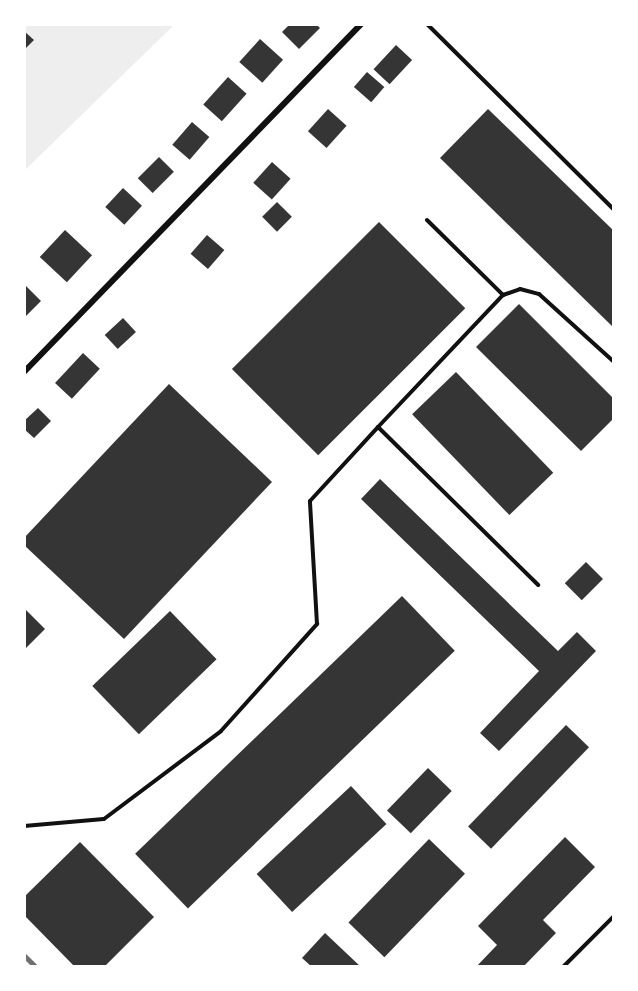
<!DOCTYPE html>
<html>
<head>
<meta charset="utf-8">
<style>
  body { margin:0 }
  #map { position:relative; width:638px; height:991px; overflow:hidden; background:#fff; font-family:"Crimson Pro",serif }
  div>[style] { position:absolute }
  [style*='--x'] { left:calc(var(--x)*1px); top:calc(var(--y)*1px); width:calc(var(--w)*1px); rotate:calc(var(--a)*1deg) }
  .green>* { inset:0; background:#eee }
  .building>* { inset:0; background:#353535; transform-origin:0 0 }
  .service>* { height:4px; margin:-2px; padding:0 2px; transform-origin:2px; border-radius:2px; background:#111 }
  .minor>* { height:6px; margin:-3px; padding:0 3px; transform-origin:3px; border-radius:3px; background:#111 }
  .rail>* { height:4.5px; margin:-2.25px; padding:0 2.25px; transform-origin:2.25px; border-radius:2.25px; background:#707070 }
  span { translate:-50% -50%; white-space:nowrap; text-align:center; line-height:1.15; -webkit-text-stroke:6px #fff; paint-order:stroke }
  .frame { position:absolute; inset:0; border:26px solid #fff; pointer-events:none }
</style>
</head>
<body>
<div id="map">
  <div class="green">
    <i style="clip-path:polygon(24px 24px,175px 24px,24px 171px)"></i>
  </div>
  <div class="building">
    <i style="clip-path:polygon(290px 24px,316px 24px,320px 28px,299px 49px,282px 32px)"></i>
    <i style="clip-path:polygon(24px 31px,34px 40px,24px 50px)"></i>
    <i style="left:260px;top:39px;width:31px;height:31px;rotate:42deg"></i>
    <i style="left:396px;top:45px;width:22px;height:33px;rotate:43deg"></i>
    <i style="left:367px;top:72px;width:23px;height:20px;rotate:41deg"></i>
    <i style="left:228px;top:77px;width:25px;height:37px;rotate:42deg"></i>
    <i style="left:328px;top:109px;width:25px;height:30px;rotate:42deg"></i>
    <i style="clip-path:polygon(488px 109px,614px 231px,614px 328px,440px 158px)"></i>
    <i style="left:192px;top:122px;width:23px;height:30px;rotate:41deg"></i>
    <i style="left:159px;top:157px;width:21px;height:30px;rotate:45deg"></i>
    <i style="left:272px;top:162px;width:25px;height:28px;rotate:42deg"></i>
    <i style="left:123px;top:188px;width:26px;height:26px;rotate:43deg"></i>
    <i style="left:277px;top:202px;width:21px;height:21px;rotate:45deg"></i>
    <i style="left:379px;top:222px;width:122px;height:208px;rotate:45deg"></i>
    <i style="left:65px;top:230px;width:37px;height:37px;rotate:43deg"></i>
    <i style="left:207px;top:235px;width:23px;height:25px;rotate:41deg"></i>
    <i style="clip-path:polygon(24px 284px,41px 301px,24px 318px)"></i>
    <i style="clip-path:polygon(519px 304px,614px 399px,614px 418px,581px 451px,476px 347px)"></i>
    <i style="left:123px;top:318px;width:19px;height:25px;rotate:47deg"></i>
    <i style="left:83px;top:353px;width:23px;height:41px;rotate:43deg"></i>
    <i style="left:456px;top:372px;width:140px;height:61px;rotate:46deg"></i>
    <i style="clip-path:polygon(169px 384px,272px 482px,124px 639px,24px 545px,24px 538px)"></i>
    <i style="clip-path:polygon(38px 408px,51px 421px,34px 438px,24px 429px,24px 421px)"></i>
    <i style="clip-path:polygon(380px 479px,558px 651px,577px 632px,596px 651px,499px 751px,480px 733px,539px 671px,361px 499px)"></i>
    <i style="left:586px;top:562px;width:24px;height:30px;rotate:45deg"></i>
    <i style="left:402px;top:596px;width:76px;height:371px;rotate:46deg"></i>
    <i style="clip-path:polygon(24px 608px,45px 629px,24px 650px)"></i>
    <i style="left:170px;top:611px;width:67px;height:108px;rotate:46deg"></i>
    <i style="left:566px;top:725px;width:32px;height:141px;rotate:44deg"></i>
    <i style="left:428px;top:768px;width:33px;height:59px;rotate:44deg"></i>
    <i style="left:351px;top:786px;width:52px;height:129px;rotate:47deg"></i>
    <i style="clip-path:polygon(565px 837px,595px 867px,543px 920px,556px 933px,523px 967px,476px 967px,497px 945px,478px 926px)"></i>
    <i style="left:429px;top:839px;width:50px;height:116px;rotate:44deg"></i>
    <i style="clip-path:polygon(80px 842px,154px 917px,104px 967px,75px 967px,24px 915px,24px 897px)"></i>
    <i style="clip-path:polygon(325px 933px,361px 967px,312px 967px,302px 958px)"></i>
  </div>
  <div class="service">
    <i style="--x:427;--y:24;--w:264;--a:44.8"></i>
    <i style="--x:427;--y:220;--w:107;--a:44.6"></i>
    <i style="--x:378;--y:427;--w:182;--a:-46.6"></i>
    <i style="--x:503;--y:295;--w:18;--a:-19"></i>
    <i style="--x:520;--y:289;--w:20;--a:15"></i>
    <i style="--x:539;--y:294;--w:101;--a:42.2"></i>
    <i style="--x:24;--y:826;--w:80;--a:-5"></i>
    <i style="--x:104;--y:819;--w:146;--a:-36.9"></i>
    <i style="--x:221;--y:731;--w:144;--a:-48.1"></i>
    <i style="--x:317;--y:624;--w:123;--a:-93.3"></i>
    <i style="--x:310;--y:501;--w:100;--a:-47.4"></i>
    <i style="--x:378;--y:427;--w:225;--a:44.6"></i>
    <i style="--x:563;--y:967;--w:72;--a:-45"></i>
  </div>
  <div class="minor">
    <i style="--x:24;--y:372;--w:484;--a:-45.9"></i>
  </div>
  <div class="rail">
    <i style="--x:24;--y:955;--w:17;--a:45"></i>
  </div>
  <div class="frame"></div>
</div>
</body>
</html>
